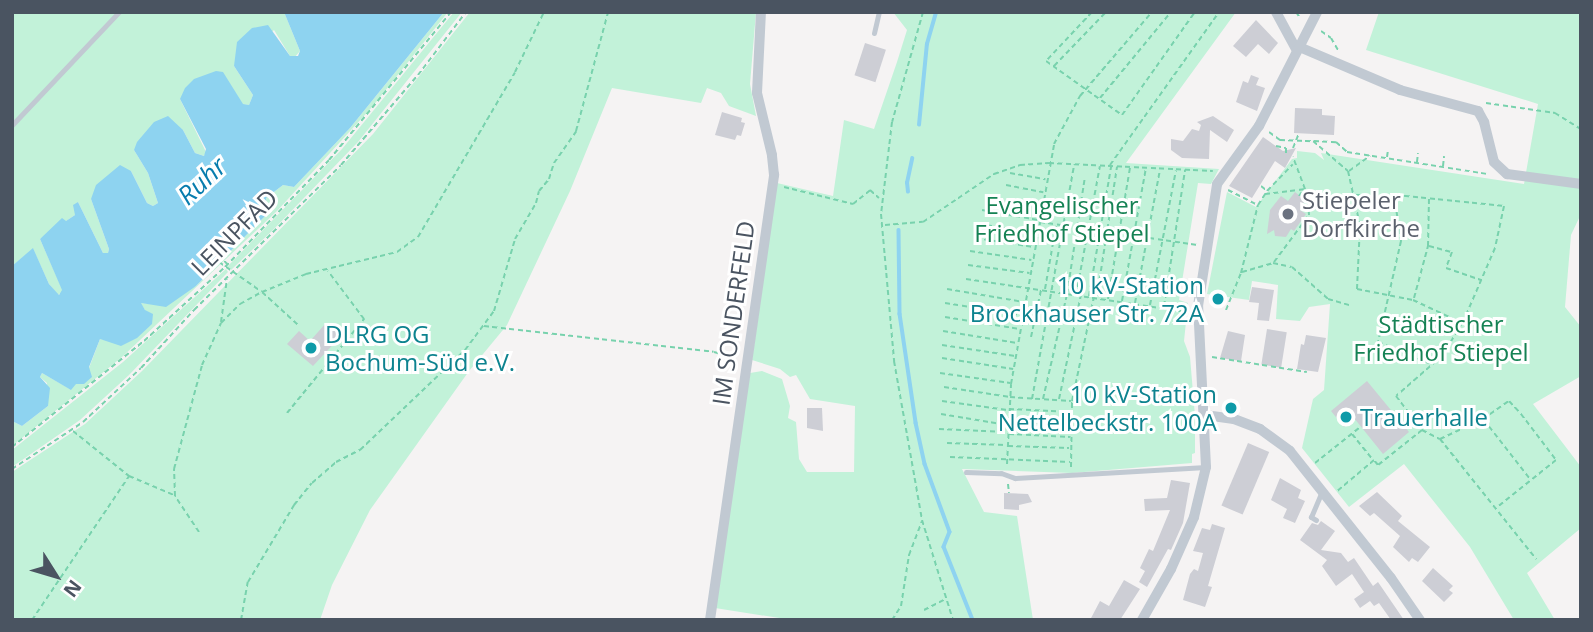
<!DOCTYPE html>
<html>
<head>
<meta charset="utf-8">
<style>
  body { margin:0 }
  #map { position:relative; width:1593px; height:632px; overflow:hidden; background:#f5f3f3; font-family:"Open Sans",sans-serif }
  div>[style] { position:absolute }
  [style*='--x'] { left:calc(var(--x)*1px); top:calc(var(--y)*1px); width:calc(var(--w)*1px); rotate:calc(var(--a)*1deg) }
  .green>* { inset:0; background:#c2f2d9 }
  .water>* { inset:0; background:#8ed3f0 }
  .stream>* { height:3.5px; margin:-1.75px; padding:0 1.75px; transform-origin:1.75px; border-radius:1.75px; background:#8ed3f0 }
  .building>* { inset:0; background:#cdced5; transform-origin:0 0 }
  .path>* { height:2px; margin-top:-1px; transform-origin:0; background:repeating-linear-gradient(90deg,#78d2ad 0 5px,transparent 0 8.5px) }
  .lane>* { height:5px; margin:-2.5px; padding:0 2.5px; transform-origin:2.5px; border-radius:2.5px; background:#c1c9d2 }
  .street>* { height:10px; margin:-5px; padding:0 5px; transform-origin:5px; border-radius:5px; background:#c1c9d2 }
  .dots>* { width:19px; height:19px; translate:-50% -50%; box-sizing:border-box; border:4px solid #fff; border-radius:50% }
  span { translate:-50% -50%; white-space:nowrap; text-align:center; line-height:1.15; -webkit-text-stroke:6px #fff; paint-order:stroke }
  .worship-label { font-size:24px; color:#5b616d }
  .left { translate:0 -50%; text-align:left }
  .park-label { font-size:24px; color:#158254 }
  .street-label { font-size:24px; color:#4a5461 }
  .culture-label { font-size:24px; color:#0d838f }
  .right { translate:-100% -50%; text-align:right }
  .water-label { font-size:26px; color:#087dae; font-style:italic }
  .frame { position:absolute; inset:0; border:14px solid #4a5461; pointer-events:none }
  .north { position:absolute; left:21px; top:541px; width:70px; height:70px; -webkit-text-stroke:5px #fff; paint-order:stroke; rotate:127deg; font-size:19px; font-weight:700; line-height:28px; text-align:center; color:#4a5461 }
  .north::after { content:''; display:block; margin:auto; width:24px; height:32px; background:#4a5461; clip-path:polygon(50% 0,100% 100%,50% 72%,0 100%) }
</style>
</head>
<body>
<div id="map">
  <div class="green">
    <i style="clip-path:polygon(12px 12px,284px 12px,300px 51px,294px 58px,290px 56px,274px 30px,234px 66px,253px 95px,249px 105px,180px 99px,206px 152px,204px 156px,195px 153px,183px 130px,134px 150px,148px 173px,158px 203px,153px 206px,147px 203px,131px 171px,91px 199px,109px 249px,108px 253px,103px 253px,78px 202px,75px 215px,40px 239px,63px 291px,58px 295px,49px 284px,33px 249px,12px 266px)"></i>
    <i style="clip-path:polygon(444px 12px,448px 12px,373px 106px,277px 211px,122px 357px,12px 446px,12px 421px,22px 426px,48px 406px,47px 383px,40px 377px,42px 373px,70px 389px,89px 368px,100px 339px,111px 341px,145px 310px,140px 303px,156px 304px,196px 286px,267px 214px,266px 198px,283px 185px,294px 187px,350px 128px)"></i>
    <i style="clip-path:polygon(454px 12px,462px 12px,358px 142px,274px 229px,231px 270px,227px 267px,342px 149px)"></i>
    <i style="clip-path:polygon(470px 12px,756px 12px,750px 84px,756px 116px,729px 106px,721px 93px,707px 88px,701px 103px,612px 88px,570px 191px,507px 325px,469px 371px,370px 510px,332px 585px,320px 620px,12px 620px,12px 472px,85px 424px,142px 371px,373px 134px)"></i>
    <i style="clip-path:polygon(893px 12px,1236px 12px,1126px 163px,1219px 169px,1211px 184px,1198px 183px,1179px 300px,1188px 303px,1184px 341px,1190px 357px,1195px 416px,1195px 453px,1192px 454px,1192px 463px,1072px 473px,962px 469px,984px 512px,1017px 516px,1033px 620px,792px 620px,715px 608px,750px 373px,762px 371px,782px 379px,790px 406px,788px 418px,796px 422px,799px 459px,807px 472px,854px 472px,855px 406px,810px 399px,796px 375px,790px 377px,780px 369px,752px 360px,777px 183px,833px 196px,844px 120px,874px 129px,897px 62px,907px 30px)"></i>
    <i style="clip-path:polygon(1379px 12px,1581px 12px,1581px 214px,1571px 235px,1565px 307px,1581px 327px,1581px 376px,1533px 404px,1581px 467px,1581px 528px,1527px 573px,1555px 620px,1514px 620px,1470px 547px,1404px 464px,1349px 507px,1302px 448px,1313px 399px,1324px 390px,1330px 304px,1309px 307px,1300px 321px,1276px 319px,1278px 285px,1252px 281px,1249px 300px,1207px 294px,1227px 192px,1256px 207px,1292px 159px,1297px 158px,1297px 151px,1315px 153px,1324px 160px,1321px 153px,1524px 184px,1538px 104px,1366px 50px)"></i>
    <i style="clip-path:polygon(226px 269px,228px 272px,129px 375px,80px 420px,12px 467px,12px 450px,123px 362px)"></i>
  </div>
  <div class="water">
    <i style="clip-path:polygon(284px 12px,444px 12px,350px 128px,294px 187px,283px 185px,266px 198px,267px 214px,196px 286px,166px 307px,141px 303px,145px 310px,153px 314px,152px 324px,137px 338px,121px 346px,100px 339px,89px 367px,92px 377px,84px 384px,76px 384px,71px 390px,42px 373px,40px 377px,50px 388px,48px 406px,22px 426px,12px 421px,12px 266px,33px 248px,49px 284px,59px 295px,62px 290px,40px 239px,62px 218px,66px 221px,75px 215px,73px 205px,78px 202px,103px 253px,108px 253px,109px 249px,91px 199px,96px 185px,120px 165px,131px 171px,147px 203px,153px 206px,158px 203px,148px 173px,134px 150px,137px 142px,154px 122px,168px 116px,183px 130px,195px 153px,204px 156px,206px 149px,180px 99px,185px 88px,194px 79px,216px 71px,223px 72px,243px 104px,249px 105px,253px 95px,234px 66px,237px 42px,252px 28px,268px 25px,290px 56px,298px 56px,300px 51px)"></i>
  </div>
  <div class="stream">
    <i style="--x:919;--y:125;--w:81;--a:-84.4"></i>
    <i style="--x:927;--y:44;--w:33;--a:-74"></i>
    <i style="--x:908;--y:192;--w:9;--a:-96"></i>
    <i style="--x:907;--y:183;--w:25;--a:-78"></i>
    <i style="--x:899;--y:230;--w:84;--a:89.3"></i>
    <i style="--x:900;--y:314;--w:110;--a:81.6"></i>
    <i style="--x:916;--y:423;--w:42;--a:77.6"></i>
    <i style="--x:925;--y:464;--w:72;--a:69.8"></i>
    <i style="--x:950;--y:532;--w:16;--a:112"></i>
    <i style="--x:944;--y:547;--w:79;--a:68.3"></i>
  </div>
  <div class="building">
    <i style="clip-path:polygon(1256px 20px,1278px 43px,1269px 54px,1258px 44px,1246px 57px,1233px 46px)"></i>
    <i style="left:865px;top:43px;width:22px;height:34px;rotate:18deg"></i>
    <i style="clip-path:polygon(1251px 75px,1259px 78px,1256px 85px,1265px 88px,1257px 111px,1236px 102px,1243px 81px,1248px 83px)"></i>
    <i style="clip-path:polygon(1295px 108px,1322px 109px,1322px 115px,1335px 116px,1334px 135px,1294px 133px)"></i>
    <i style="clip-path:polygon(722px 112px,742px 118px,741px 122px,745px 123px,741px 136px,737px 135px,735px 140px,715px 135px)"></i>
    <i style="clip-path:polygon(1213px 116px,1234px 130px,1227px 142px,1210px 130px,1209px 159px,1182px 158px,1171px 150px,1171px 139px,1183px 141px,1192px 129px,1199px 131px,1201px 125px,1197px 122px)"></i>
    <i style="clip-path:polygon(1263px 137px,1283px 151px,1296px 148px,1285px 168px,1275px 161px,1252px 198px,1229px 186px)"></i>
    <i style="clip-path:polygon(1295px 192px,1305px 200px,1300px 210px,1306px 214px,1294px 231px,1291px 229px,1286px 237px,1275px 236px,1274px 230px,1267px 234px,1270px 210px,1281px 196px,1288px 201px)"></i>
    <i style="clip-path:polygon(1252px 287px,1274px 290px,1269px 321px,1257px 320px,1259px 303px,1249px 302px)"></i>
    <i style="clip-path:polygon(326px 323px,341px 336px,313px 366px,287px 344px,299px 331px,310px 341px)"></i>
    <i style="left:1267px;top:329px;width:20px;height:36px;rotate:9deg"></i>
    <i style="clip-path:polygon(1228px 331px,1245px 335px,1241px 361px,1220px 358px)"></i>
    <i style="clip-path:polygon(1306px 335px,1326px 338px,1318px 372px,1297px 369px,1301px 344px,1304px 345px)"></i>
    <i style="clip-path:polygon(1367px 381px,1409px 432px,1383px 454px,1354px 418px,1344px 427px,1331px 411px)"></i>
    <i style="clip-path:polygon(807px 408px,822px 408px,823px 431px,807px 428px)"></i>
    <i style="left:1248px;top:443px;width:23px;height:68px;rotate:23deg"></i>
    <i style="clip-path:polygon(1280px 478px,1301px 490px,1298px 498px,1305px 501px,1295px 523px,1283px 518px,1287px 509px,1271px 500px)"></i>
    <i style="clip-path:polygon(1171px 480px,1190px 483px,1183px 523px,1171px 550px,1168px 549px,1147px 587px,1139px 582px,1145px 571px,1140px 568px,1149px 549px,1153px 551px,1170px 510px,1145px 511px,1144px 499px,1167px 498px)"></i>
    <i style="clip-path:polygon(1377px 492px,1402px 516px,1398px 521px,1430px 547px,1418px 562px,1412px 558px,1409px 562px,1393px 547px,1400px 536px,1374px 513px,1370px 516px,1359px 506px)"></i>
    <i style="clip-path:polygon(1004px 493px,1028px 494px,1032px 502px,1019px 505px,1019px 510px,1004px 509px)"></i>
    <i style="clip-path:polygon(1321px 521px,1335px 531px,1321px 550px,1341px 553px,1348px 562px,1354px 558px,1373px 586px,1378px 582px,1404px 620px,1391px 620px,1379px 603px,1374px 606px,1370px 601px,1360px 608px,1354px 599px,1364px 592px,1352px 574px,1336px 586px,1322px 566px,1327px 560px,1300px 540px,1312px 523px,1318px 525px)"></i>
    <i style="clip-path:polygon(1212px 524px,1225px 528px,1208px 586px,1212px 587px,1205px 607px,1183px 600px,1190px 574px,1194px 569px,1198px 571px,1203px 553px,1193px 551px,1202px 528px,1210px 530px)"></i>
    <i style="clip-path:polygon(1433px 568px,1453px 586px,1449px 590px,1453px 593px,1444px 602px,1422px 581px)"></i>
    <i style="clip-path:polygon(1124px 580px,1140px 589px,1120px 620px,1090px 620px,1100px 601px,1109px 606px)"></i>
  </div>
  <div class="path">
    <i style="--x:923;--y:12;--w:114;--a:105.7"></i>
    <i style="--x:892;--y:122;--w:93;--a:96.8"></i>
    <i style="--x:881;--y:214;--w:148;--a:84.9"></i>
    <i style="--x:894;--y:361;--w:161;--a:80"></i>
    <i style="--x:922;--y:520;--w:105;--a:72.8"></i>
    <i style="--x:1092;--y:12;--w:67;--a:133.2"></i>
    <i style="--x:1046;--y:61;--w:93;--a:35.4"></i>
    <i style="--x:1122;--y:115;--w:126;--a:-54.7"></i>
    <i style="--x:1296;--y:12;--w:7;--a:56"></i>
    <i style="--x:1321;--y:31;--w:12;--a:35"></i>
    <i style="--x:1331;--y:38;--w:14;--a:60"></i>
    <i style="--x:1054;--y:66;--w:75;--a:-46.1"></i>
    <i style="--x:1100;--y:98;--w:112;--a:-50.5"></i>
    <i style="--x:1486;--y:103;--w:70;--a:8.2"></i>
    <i style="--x:1555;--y:113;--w:31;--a:32"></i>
    <i style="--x:1269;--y:132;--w:14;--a:36"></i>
    <i style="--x:1280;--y:140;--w:33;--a:2"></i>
    <i style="--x:1313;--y:141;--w:46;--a:40.6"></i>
    <i style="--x:1348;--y:171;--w:55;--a:77.5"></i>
    <i style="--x:1360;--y:225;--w:64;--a:92.7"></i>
    <i style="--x:1357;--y:289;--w:57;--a:11.1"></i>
    <i style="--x:1413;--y:300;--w:54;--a:25.1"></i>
    <i style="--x:1462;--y:323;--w:37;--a:121"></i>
    <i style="--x:1443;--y:355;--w:62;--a:138.9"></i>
    <i style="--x:1396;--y:396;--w:43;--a:52.6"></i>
    <i style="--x:1422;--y:430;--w:56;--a:141.5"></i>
    <i style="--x:1378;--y:465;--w:6;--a:-129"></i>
    <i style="--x:1374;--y:460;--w:50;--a:139.9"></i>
    <i style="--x:1314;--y:141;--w:22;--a:3"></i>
    <i style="--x:1336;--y:142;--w:15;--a:42"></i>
    <i style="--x:1347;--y:152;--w:143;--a:8.9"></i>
    <i style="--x:1276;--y:146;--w:10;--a:11"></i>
    <i style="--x:1286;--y:148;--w:5;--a:90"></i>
    <i style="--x:1293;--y:148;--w:16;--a:-68"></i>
    <i style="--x:1387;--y:157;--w:7;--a:-82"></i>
    <i style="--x:1417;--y:162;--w:9;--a:-84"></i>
    <i style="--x:1110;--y:165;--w:188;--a:-54.5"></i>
    <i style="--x:1443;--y:166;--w:10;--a:-84"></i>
    <i style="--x:1349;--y:171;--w:26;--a:-36"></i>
    <i style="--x:1010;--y:173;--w:36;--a:10"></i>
    <i style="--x:1006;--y:185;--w:38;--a:11"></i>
    <i style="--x:1261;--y:186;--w:6;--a:39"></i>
    <i style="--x:784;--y:187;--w:71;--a:13.8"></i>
    <i style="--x:853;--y:204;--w:22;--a:-39"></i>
    <i style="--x:870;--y:190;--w:12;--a:42"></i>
    <i style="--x:1228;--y:190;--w:33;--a:27"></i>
    <i style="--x:1265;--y:194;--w:39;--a:-7"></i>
    <i style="--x:1356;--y:195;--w:38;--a:0"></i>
    <i style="--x:1394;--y:195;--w:47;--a:81.3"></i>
    <i style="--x:1401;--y:241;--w:104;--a:102.8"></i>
    <i style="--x:1378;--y:342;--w:57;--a:22.5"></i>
    <i style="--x:1396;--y:195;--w:109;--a:5.8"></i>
    <i style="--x:1504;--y:206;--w:43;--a:102.1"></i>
    <i style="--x:1495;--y:248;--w:81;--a:113.4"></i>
    <i style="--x:1299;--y:196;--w:9;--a:-54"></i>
    <i style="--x:989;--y:197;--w:52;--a:10"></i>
    <i style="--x:982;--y:210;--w:57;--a:10.1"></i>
    <i style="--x:1040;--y:222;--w:159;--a:8.3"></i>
    <i style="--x:979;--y:224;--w:57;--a:9.1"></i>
    <i style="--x:885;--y:225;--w:38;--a:-5"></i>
    <i style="--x:923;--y:222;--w:86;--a:-34.1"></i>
    <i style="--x:994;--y:174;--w:28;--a:-19"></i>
    <i style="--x:1020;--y:165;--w:29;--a:-4"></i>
    <i style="--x:1049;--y:163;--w:164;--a:2.8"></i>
    <i style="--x:976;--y:238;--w:58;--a:9"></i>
    <i style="--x:1429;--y:246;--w:24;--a:15"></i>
    <i style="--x:1452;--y:252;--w:17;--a:111"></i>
    <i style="--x:1446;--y:268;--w:37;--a:19"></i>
    <i style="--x:970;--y:251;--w:62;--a:8.4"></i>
    <i style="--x:223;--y:252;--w:5;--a:143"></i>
    <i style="--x:219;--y:255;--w:12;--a:48"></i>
    <i style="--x:219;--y:262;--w:52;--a:34.9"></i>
    <i style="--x:262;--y:292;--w:49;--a:42.5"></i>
    <i style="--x:1274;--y:262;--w:59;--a:-53.3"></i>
    <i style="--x:1309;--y:215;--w:18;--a:-93"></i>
    <i style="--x:1308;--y:197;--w:43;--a:-110.6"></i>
    <i style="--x:968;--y:265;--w:62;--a:7.5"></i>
    <i style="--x:1242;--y:272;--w:32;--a:-16"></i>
    <i style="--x:1273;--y:263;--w:19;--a:12"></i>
    <i style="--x:1292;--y:267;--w:48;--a:41.6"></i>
    <i style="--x:1328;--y:299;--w:25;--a:16"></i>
    <i style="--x:966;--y:279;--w:223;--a:8.5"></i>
    <i style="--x:947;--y:289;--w:78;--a:9.6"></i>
    <i style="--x:1045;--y:289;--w:64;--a:-80.1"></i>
    <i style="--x:1076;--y:295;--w:131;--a:-79.5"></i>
    <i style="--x:1089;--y:296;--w:131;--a:-80.3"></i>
    <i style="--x:1097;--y:296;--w:131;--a:-81.2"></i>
    <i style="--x:1414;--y:298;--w:54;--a:-74.9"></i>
    <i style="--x:1428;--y:246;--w:48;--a:-88.8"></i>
    <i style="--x:1108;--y:299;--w:133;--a:-80.5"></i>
    <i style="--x:1122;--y:301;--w:135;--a:-79.8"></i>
    <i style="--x:945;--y:303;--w:78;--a:8.9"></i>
    <i style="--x:1135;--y:303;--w:136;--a:-79.4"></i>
    <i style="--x:1150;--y:305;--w:137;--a:-79.1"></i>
    <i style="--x:1164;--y:306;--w:138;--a:-81.2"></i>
    <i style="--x:1226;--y:310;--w:40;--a:-68"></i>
    <i style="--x:1241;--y:273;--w:70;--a:-76"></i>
    <i style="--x:1258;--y:205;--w:17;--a:-57"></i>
    <i style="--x:1267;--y:191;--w:37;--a:-46"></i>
    <i style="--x:945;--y:317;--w:76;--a:9.1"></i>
    <i style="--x:221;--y:322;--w:43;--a:-82.1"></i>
    <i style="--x:484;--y:326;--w:231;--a:6.4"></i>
    <i style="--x:714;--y:352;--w:22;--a:16"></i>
    <i style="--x:943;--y:331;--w:75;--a:9.2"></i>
    <i style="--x:1031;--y:337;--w:48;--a:-78"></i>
    <i style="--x:942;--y:345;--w:74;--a:8.6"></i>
    <i style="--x:1212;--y:357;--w:96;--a:9"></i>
    <i style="--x:942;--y:358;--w:72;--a:8.8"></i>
    <i style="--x:940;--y:373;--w:71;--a:8.1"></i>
    <i style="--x:944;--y:387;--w:67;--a:8.6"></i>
    <i style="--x:1010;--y:397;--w:61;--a:3.8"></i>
    <i style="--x:1032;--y:399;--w:238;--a:-79.8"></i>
    <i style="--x:1043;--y:399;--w:108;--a:-77.1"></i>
    <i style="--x:1067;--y:294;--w:118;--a:-81.3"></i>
    <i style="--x:1059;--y:399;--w:106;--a:-78.1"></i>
    <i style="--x:942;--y:401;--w:66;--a:7.9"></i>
    <i style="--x:1009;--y:409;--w:63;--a:2.7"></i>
    <i style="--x:287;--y:413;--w:122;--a:-50.7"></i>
    <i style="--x:364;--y:319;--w:60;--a:-126.9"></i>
    <i style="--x:941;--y:414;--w:67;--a:9.5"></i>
    <i style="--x:1484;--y:420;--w:75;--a:52.1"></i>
    <i style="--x:1009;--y:422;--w:63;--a:2.7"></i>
    <i style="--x:939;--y:429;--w:68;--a:2.5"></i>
    <i style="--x:1422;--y:430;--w:20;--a:27"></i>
    <i style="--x:1440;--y:439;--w:154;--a:51.3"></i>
    <i style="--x:73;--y:431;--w:72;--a:38.8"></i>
    <i style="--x:129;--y:476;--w:49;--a:22.9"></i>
    <i style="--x:1009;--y:434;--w:61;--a:2.8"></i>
    <i style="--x:1352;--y:434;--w:33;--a:51"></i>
    <i style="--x:1440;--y:439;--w:47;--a:-24.9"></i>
    <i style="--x:1483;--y:419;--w:32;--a:-35"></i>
    <i style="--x:1509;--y:401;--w:18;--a:47"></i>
    <i style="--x:1521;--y:414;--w:58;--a:52.7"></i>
    <i style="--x:1556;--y:460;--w:77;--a:141.3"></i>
    <i style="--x:947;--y:443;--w:59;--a:1.9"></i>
    <i style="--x:1008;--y:446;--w:61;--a:1.9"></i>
    <i style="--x:12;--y:447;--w:169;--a:-38.8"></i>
    <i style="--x:144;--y:341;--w:110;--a:-42.4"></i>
    <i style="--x:225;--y:267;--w:149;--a:-45.8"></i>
    <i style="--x:329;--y:160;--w:192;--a:-50.5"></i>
    <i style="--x:950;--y:457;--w:120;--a:2.4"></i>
    <i style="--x:1315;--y:463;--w:56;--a:-38.5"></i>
    <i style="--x:1007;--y:464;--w:80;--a:-87.1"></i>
    <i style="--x:1011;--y:384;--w:244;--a:-79.8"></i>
    <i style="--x:1054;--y:144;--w:55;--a:-61.6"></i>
    <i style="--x:1080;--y:96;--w:111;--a:-49.4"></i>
    <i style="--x:1071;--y:467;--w:66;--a:-89.1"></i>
    <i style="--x:1072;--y:401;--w:106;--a:-78.1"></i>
    <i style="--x:12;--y:469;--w:85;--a:-33.5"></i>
    <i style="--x:83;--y:422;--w:79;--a:-43"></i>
    <i style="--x:141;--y:368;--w:79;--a:-47.6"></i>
    <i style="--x:194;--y:310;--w:206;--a:-44.6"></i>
    <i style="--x:341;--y:165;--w:118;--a:-49.5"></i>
    <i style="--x:418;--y:75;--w:79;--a:-52.7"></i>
    <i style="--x:1008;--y:484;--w:9;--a:84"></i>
    <i style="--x:199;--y:532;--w:43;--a:-123.7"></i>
    <i style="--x:175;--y:496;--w:27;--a:-92"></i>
    <i style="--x:174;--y:469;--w:108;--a:-74.9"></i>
    <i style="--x:202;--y:365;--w:46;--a:-65.7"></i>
    <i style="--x:221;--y:323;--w:27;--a:-45"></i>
    <i style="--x:240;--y:304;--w:25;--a:-29"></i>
    <i style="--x:262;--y:292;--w:48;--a:-22.2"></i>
    <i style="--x:306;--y:274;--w:94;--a:-13.6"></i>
    <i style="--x:397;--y:252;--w:26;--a:-36"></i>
    <i style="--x:418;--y:237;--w:191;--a:-59.5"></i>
    <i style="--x:515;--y:72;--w:67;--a:-64.2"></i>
    <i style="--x:924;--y:610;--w:25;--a:-27"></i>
    <i style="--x:32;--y:620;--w:174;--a:-56"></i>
    <i style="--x:241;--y:620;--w:39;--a:-80"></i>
    <i style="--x:248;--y:582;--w:90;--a:-59.1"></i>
    <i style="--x:294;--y:505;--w:28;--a:-51"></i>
    <i style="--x:312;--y:483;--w:32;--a:-41"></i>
    <i style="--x:336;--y:462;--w:27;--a:-27"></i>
    <i style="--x:360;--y:450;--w:145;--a:-43.6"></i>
    <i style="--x:465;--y:350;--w:49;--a:-53.4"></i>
    <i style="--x:494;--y:311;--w:75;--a:-73.7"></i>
    <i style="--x:515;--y:239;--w:42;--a:-59.7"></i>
    <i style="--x:536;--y:203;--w:12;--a:-76"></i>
    <i style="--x:539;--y:191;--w:16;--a:-50"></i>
    <i style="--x:549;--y:179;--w:17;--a:-73"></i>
    <i style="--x:554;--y:163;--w:39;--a:-55"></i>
    <i style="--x:576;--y:131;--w:123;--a:-74.9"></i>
    <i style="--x:892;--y:620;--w:17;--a:-57"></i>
    <i style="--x:901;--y:606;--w:52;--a:-81.1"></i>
    <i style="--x:909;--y:555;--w:36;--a:-69"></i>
  </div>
  <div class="lane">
    <i style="--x:874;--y:33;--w:22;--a:-77"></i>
    <i style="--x:12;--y:125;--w:156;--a:-46.6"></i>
    <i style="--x:966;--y:472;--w:35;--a:2"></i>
    <i style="--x:1001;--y:473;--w:15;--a:20"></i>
    <i style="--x:1015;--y:478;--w:191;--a:-3.3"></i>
    <i style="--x:1316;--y:520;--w:6;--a:-149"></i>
    <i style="--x:1311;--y:517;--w:28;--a:-67"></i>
  </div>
  <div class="street">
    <i style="--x:1276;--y:12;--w:42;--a:61.6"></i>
    <i style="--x:1297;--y:46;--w:112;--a:23.1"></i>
    <i style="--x:1400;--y:90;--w:81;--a:15.1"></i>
    <i style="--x:1478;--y:111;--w:13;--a:61"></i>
    <i style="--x:1484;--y:122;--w:41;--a:76"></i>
    <i style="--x:1494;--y:162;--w:18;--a:43"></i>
    <i style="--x:1507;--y:174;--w:75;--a:7.7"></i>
    <i style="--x:1205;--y:415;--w:29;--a:8"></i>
    <i style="--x:1234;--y:419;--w:28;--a:21"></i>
    <i style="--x:1260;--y:429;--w:37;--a:36"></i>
    <i style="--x:1290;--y:451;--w:162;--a:51.5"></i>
    <i style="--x:1391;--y:578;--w:51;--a:55.4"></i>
    <i style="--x:710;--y:620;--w:450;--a:-81.8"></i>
    <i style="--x:774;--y:175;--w:20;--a:-96"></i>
    <i style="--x:772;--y:155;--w:64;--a:-103.6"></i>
    <i style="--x:757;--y:93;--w:81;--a:-87.2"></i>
    <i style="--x:1142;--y:620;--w:59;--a:-60.4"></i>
    <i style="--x:1171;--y:569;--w:57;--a:-66.1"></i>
    <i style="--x:1194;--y:517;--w:51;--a:-76.5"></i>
    <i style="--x:1206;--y:467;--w:161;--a:-92.8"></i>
    <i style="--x:1198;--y:306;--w:123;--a:-81.1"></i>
    <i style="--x:1217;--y:184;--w:72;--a:-54.1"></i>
    <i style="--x:1259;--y:126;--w:128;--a:-63"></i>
  </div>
  <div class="dots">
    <i style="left:1288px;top:214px;background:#6b7280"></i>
    <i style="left:1218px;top:299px;background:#0f9aa8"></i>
    <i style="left:311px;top:348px;background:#0f9aa8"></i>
    <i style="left:1231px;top:408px;background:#0f9aa8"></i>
    <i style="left:1346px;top:417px;background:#0f9aa8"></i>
  </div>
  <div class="worship-label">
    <span class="left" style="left:1302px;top:214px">Stiepeler<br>Dorfkirche</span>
  </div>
  <div class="park-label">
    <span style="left:1062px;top:219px">Evangelischer<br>Friedhof Stiepel</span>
    <span style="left:1441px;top:338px">Städtischer<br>Friedhof Stiepel</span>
  </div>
  <div class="street-label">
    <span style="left:234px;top:232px;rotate:-45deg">LEINPFAD</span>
    <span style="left:733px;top:313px;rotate:-82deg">IM SONDERFELD</span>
  </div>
  <div class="culture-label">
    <span class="right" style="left:1204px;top:299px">10 kV-Station<br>Brockhauser Str. 72A</span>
    <span class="left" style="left:325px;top:348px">DLRG OG<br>Bochum-Süd e.V.</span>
    <span class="right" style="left:1217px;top:408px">10 kV-Station<br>Nettelbeckstr. 100A</span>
    <span class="left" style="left:1360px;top:417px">Trauerhalle</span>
  </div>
  <div class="water-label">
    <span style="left:202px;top:181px;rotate:-43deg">Ruhr</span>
  </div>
  <div class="frame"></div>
  <div class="north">N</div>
</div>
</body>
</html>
